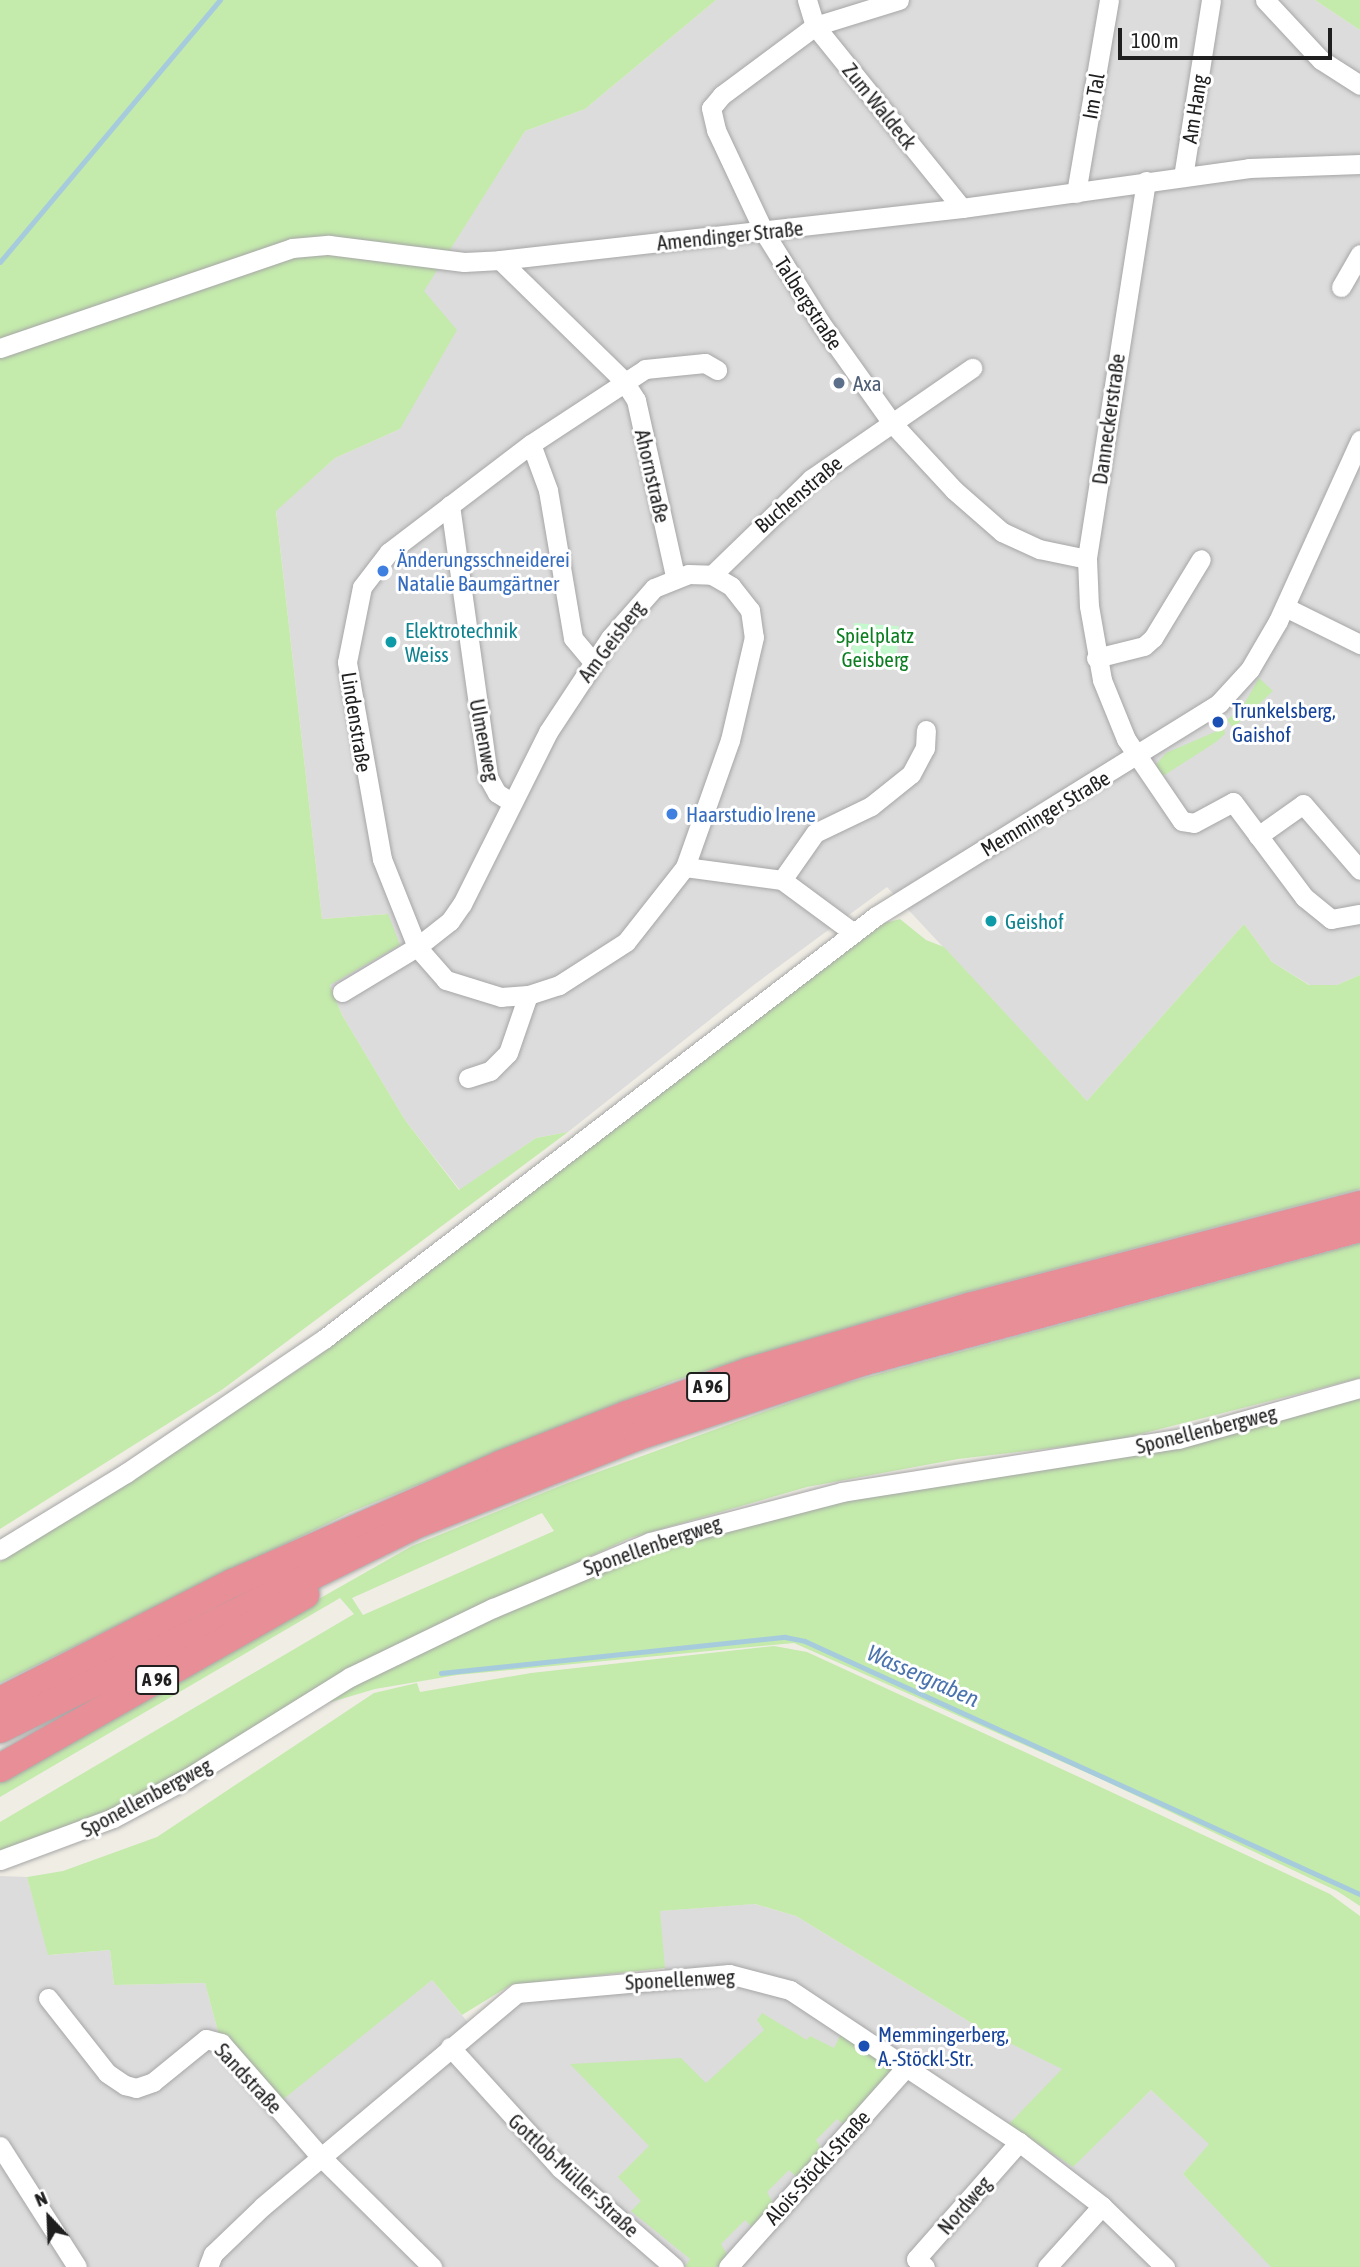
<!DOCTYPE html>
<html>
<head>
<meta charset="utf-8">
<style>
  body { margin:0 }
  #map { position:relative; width:1360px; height:2267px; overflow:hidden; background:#f0ede5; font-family:"Asap Condensed",sans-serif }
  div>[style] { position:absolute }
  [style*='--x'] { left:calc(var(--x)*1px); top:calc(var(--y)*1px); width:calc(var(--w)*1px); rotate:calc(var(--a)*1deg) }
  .residential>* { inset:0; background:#dddcdc }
  .grass>* { inset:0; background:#c4eaac }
  .park>* { inset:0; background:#c3f9cd; transform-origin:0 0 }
  .stream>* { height:4.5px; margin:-2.25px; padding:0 2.25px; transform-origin:2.25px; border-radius:2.25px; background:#a6cbdd }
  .roads { filter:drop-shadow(0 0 2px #a6a6a6) drop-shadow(0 0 2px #a6a6a6) }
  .minor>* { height:19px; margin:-9.5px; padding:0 9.5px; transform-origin:9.5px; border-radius:9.5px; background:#fff }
  .highway>* { height:28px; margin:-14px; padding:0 14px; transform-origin:14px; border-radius:14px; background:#e78e96 }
  .dots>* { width:19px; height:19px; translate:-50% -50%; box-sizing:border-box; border:4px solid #fff; border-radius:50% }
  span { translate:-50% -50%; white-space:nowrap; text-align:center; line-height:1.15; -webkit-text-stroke:6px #fff; paint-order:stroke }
  .shield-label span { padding:2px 5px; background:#fff; border:2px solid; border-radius:5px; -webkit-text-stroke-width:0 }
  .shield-label { font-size:19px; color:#1f1f1f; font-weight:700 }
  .street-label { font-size:21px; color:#1f1f1f }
  .service-label { font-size:21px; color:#4e5e75 }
  .left { translate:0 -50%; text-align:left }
  .shop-label { font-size:21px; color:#366cbe }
  .culture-label { font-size:21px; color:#0d838f }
  .park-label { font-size:21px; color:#0c7e21 }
  .transit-label { font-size:21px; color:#164399 }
  .water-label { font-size:23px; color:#4b74af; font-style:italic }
  .north { position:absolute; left:14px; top:2183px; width:70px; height:70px; -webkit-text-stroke:5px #fff; paint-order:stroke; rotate:337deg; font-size:19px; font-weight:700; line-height:28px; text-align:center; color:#1f1f1f }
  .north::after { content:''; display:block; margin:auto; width:24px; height:32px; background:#1f1f1f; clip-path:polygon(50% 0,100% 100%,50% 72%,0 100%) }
  .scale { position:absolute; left:1118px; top:28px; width:214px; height:32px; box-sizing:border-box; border:4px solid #1f1f1f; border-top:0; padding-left:9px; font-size:21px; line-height:24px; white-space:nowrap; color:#1f1f1f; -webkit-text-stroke:5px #fff; paint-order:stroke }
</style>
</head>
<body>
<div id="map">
  <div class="residential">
    <i style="clip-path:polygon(716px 0,1315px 0,1360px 30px,1360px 975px,1337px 985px,1310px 985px,1272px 962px,1244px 924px,1087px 1101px,887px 887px,755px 984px,568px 1132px,536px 1138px,460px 1190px,405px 1120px,342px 1015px,330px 985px,388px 914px,322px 919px,276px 510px,335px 458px,400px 429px,423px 291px,525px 131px,585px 109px)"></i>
    <i style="clip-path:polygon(0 1876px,27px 1877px,49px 1955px,110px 1950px,114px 1985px,205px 1983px,219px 2035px,323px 2065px,432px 1980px,478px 2034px,521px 1999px,666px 1984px,659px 1911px,754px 1904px,796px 1916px,983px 2030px,1063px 2069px,1072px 2167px,1151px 2090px,1210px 2144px,1183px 2174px,1272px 2267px,0 2267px)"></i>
  </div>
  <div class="grass">
    <i style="clip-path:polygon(0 0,716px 0,585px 109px,525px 131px,424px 291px,457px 330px,400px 429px,335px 458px,276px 511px,322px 919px,388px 914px,400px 945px,330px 985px,342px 1015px,405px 1120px,459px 1190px,536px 1138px,568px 1132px,223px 1389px,0 1529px)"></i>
    <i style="clip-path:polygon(1315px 0,1360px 0,1360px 30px)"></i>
    <i style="clip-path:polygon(1259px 678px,1273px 691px,1233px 728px,1227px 720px,1243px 706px)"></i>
    <i style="clip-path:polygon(1224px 728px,1225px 734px,1216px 742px,1160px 778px,1154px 767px,1166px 753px)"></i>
    <i style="clip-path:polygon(900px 919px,926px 940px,944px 947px,1087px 1101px,1244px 924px,1272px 962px,1309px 985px,1337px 985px,1360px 975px,1360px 1189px,949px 1297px,673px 1381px,351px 1512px,0 1683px,0 1562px,310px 1362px,808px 979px,885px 923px)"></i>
    <i style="clip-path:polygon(evenodd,1360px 1243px,1360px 1378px,1113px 1441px,958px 1459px,807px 1487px,630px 1538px,478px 1608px,116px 1811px,0 1856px,0 1822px,354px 1614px,340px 1598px,0 1797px,0 1780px,412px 1546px,565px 1484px,838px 1385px,1360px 1243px,542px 1513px,554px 1531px,363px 1615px,352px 1598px,542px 1513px)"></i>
    <i style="clip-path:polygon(1360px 1397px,1360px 1906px,1337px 1891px,1101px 1779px,794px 1643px,457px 1675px,375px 1689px,311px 1708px,439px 1641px,662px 1546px,843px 1500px,1165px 1450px)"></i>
    <i style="clip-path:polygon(774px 1646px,807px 1652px,1079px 1777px,1330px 1894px,1360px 1916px,1360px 2267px,1271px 2267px,1183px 2174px,1209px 2144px,1151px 2090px,1073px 2167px,1009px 2124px,1062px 2069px,983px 2030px,796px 1916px,755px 1904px,660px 1911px,665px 1968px,511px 1985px,462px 2015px,432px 1980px,281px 2101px,219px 2035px,205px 1983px,114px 1985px,110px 1950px,48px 1955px,27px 1877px,63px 1871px,157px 1837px,374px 1693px,417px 1683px,420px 1692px,531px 1673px)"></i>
    <i style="clip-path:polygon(762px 2013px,807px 2040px,810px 2036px,834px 2048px,842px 2032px,891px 2070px,843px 2124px,837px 2119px,816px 2140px,822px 2150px,798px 2178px,789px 2170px,767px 2192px,773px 2203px,752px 2227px,745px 2220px,721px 2244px,728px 2256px,717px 2267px,685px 2267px,690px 2259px,631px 2211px,641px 2201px,618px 2177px,649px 2146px,570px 2064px,681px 2058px,706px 2083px,764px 2030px,757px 2020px)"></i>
  </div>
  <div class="park">
    <i style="left:854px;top:623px;width:45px;height:44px;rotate:4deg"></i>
  </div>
  <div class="stream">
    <i style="--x:0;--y:262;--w:342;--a:-50"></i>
    <i style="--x:441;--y:1673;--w:346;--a:-6"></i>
    <i style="--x:785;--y:1637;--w:20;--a:11"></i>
    <i style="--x:805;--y:1641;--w:610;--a:24.51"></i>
  </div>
  <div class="roads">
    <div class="minor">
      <i style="--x:807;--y:0;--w:27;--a:73"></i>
      <i style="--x:815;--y:26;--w:234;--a:51.1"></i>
      <i style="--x:899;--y:0;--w:88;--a:162.8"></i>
      <i style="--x:815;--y:26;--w:116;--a:143.4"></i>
      <i style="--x:722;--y:95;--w:17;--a:130"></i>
      <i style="--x:711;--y:108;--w:23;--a:77"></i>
      <i style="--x:716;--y:130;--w:113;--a:64.8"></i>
      <i style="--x:764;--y:232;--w:106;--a:58.1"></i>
      <i style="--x:820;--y:322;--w:124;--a:54.5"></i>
      <i style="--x:892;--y:423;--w:91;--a:47.2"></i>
      <i style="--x:954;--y:490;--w:64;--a:41.2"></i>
      <i style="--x:1002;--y:532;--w:41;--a:24.7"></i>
      <i style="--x:1039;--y:549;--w:49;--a:11.8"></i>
      <i style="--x:1265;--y:0;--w:82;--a:47"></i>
      <i style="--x:1321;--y:60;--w:46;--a:32.7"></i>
      <i style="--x:1183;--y:177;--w:179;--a:-81"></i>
      <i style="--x:1146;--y:181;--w:383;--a:98.9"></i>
      <i style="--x:1087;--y:559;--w:47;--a:87.6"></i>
      <i style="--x:1089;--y:606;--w:75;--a:80"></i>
      <i style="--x:1102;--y:680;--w:64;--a:67.9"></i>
      <i style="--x:1126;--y:739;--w:99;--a:55.7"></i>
      <i style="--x:1182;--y:821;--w:12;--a:9"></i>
      <i style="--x:1194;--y:823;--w:44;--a:-28.3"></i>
      <i style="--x:1233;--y:802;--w:119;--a:53.2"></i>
      <i style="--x:1304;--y:897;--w:35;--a:39"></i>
      <i style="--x:1331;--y:919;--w:29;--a:-10"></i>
      <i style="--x:1076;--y:193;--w:196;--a:-80.3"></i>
      <i style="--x:500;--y:260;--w:172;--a:44.3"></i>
      <i style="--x:623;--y:380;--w:24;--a:57"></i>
      <i style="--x:636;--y:400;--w:180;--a:77.5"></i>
      <i style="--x:1341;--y:287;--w:38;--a:-60"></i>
      <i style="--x:0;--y:348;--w:309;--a:-18.9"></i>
      <i style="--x:292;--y:248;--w:37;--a:-5"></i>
      <i style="--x:329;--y:245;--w:136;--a:7.2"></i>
      <i style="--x:464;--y:262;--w:36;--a:-3"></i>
      <i style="--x:500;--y:260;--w:465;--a:-6.4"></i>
      <i style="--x:962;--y:208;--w:290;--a:-7.9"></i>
      <i style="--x:1249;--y:168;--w:111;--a:-2.1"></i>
      <i style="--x:450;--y:505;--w:275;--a:82"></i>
      <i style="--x:488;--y:777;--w:18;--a:61"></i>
      <i style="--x:497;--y:793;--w:15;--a:32"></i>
      <i style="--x:688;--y:574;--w:24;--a:2"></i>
      <i style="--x:712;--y:575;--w:22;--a:30"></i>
      <i style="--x:731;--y:586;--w:31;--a:52"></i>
      <i style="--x:750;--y:610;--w:27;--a:82"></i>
      <i style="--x:754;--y:637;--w:106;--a:103.1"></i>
      <i style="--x:730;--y:740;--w:135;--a:109.5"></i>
      <i style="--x:685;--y:867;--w:95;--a:128.2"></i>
      <i style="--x:626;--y:942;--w:80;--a:147.3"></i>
      <i style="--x:559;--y:985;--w:33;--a:162"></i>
      <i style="--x:528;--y:995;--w:27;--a:176"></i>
      <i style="--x:501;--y:997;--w:58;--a:-162.8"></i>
      <i style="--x:446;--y:980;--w:44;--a:-131.3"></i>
      <i style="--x:417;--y:947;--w:42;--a:-38.2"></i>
      <i style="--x:450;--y:921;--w:21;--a:-55"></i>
      <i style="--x:462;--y:904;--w:192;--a:-63.4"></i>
      <i style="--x:548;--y:732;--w:113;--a:-56.6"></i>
      <i style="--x:610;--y:638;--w:67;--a:-48.7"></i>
      <i style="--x:654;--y:588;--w:37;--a:-22"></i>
      <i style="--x:712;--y:575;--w:138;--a:-44.1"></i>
      <i style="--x:811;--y:479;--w:196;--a:-34.6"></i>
      <i style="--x:1285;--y:607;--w:84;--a:26.3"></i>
      <i style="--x:1096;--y:658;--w:49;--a:-14"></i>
      <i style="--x:1144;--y:646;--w:12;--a:-42"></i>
      <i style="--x:1153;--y:638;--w:92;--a:-58.7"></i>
      <i style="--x:593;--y:662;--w:31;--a:-130"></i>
      <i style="--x:573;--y:638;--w:150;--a:-99.6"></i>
      <i style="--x:548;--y:490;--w:49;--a:-110.3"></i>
      <i style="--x:531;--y:444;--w:136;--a:-33.3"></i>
      <i style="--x:645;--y:369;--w:60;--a:-5.7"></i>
      <i style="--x:705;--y:363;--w:14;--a:30"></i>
      <i style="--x:1258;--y:836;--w:55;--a:-35.4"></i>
      <i style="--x:1303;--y:804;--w:87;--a:49.2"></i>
      <i style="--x:685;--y:867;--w:98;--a:7.6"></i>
      <i style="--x:782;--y:880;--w:89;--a:36.4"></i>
      <i style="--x:782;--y:880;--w:57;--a:-54.9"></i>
      <i style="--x:815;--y:833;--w:62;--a:-25.7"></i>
      <i style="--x:871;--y:806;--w:51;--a:-38.7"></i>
      <i style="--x:911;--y:774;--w:30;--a:-62"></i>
      <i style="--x:925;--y:748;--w:18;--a:-87"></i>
      <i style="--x:342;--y:992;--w:87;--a:-31"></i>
      <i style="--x:417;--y:947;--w:95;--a:-111.7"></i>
      <i style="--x:382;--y:859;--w:200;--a:-100.1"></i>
      <i style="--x:347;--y:662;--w:76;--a:-78.7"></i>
      <i style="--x:362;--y:587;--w:44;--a:-52.4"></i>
      <i style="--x:389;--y:552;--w:178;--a:-37.3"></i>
      <i style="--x:468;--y:1078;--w:23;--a:-18"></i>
      <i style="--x:490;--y:1071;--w:25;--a:-45"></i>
      <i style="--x:508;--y:1053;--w:61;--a:-71"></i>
      <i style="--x:0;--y:1550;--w:148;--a:-31.4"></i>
      <i style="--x:126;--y:1473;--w:239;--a:-34.1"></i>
      <i style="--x:324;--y:1339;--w:695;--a:-37.46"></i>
      <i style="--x:876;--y:916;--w:404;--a:-31.8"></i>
      <i style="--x:1219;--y:703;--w:46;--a:-47.6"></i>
      <i style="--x:1250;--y:669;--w:56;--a:-59.7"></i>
      <i style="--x:1278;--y:621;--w:199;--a:-65.6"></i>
      <i style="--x:0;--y:1860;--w:121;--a:-20.4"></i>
      <i style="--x:113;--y:1818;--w:83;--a:-28.1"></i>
      <i style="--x:186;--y:1779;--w:193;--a:-31.9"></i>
      <i style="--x:350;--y:1677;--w:159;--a:-25.8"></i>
      <i style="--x:493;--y:1608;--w:170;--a:-22.8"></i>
      <i style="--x:650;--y:1542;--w:198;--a:-14.6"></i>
      <i style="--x:842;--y:1492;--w:340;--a:-9"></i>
      <i style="--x:1178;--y:1439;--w:189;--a:-15.7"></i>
      <i style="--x:48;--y:1998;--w:95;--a:51.8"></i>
      <i style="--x:107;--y:2073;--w:22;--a:34"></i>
      <i style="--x:125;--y:2085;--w:11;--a:15"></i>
      <i style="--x:136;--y:2088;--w:18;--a:-19"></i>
      <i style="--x:153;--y:2082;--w:68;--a:-39.1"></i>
      <i style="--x:206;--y:2039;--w:16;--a:15"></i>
      <i style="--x:221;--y:2043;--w:150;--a:48.8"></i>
      <i style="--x:320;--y:2156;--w:158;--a:44.7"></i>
      <i style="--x:450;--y:2047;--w:164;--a:47.7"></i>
      <i style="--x:560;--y:2168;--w:151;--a:41"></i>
      <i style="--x:0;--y:2146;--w:143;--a:57.5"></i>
      <i style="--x:208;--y:2267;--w:14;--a:-69"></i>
      <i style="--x:213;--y:2254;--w:69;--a:-43.8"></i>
      <i style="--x:263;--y:2206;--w:331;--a:-40"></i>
      <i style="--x:517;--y:1993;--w:213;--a:-5.1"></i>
      <i style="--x:729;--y:1974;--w:63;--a:14.7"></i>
      <i style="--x:790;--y:1990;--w:275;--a:33.6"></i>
      <i style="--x:1019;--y:2142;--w:105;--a:37.6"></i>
      <i style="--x:1102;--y:2206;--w:88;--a:44.1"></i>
      <i style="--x:728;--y:2267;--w:268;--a:-48.3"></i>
      <i style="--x:925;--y:2267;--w:12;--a:-138"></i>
      <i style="--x:916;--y:2259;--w:156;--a:-48.6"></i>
      <i style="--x:1047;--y:2267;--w:82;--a:-48"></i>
    </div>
    <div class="highway">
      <i style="--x:0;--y:1701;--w:261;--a:-26.9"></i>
      <i style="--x:233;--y:1583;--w:292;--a:-23.8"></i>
      <i style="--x:500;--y:1465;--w:136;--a:-21.5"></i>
      <i style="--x:627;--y:1415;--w:128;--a:-19.6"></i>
      <i style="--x:748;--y:1372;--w:230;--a:-16.4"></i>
      <i style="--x:969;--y:1307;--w:404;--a:-14.6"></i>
      <i style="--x:0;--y:1729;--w:459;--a:-26.2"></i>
      <i style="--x:412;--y:1526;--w:243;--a:-21.7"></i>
      <i style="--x:638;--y:1436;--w:239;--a:-18.3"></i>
      <i style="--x:865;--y:1361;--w:513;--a:-15.04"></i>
      <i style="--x:0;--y:1768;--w:351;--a:-29.6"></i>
    </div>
  </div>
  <div class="dots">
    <i style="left:839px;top:383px;background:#5c6f8a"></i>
    <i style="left:383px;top:571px;background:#3f7fe0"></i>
    <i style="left:391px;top:642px;background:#0f9aa8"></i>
    <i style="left:1218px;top:722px;background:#1a4fb4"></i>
    <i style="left:672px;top:814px;background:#3f7fe0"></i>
    <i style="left:991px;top:921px;background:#0f9aa8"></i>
    <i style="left:864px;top:2046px;background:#1a4fb4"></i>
  </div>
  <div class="shield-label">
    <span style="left:708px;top:1387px">A 96</span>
    <span style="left:157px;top:1680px">A 96</span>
  </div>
  <div class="street-label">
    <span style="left:1093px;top:96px;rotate:-80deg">Im Tal</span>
    <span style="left:880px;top:106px;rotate:51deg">Zum Waldeck</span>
    <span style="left:1194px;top:109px;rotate:-81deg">Am Hang</span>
    <span style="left:730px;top:235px;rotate:-6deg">Amendinger Straße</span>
    <span style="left:809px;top:303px;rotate:57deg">Talbergstraße</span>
    <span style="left:1108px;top:419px;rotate:-82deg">Danneckerstraße</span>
    <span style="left:653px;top:476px;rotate:77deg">Ahornstraße</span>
    <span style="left:798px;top:494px;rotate:-40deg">Buchenstraße</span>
    <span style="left:611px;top:641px;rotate:-53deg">Am Geisberg</span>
    <span style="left:357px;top:722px;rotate:81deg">Lindenstraße</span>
    <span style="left:485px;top:740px;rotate:79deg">Ulmenweg</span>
    <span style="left:1045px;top:813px;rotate:-31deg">Memminger Straße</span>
    <span style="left:1206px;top:1429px;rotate:-14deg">Sponellenbergweg</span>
    <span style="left:652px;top:1545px;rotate:-19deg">Sponellenbergweg</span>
    <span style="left:146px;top:1797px;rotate:-28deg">Sponellenbergweg</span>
    <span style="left:680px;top:1979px;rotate:-3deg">Sponellenweg</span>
    <span style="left:249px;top:2078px;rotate:47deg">Sandstraße</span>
    <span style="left:817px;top:2167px;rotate:-48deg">Alois-Stöckl-Straße</span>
    <span style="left:574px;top:2175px;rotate:43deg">Gottlob-Müller-Straße</span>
    <span style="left:964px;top:2205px;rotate:-49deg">Nordweg</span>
  </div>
  <div class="service-label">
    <span class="left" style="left:853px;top:383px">Axa</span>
  </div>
  <div class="shop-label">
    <span class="left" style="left:397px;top:571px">Änderungsschneiderei<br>Natalie Baumgärtner</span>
    <span class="left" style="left:686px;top:814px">Haarstudio Irene</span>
  </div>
  <div class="culture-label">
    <span class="left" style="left:405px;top:642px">Elektrotechnik<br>Weiss</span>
    <span class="left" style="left:1005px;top:921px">Geishof</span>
  </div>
  <div class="park-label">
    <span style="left:875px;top:647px">Spielplatz<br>Geisberg</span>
  </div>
  <div class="transit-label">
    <span class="left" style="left:1232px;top:722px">Trunkelsberg,<br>Gaishof</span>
    <span class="left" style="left:878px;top:2046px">Memmingerberg,<br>A.-Stöckl-Str.</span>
  </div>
  <div class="water-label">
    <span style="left:923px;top:1676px;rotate:24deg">Wassergraben</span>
  </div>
  <div class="north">N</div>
  <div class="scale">100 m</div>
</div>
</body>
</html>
